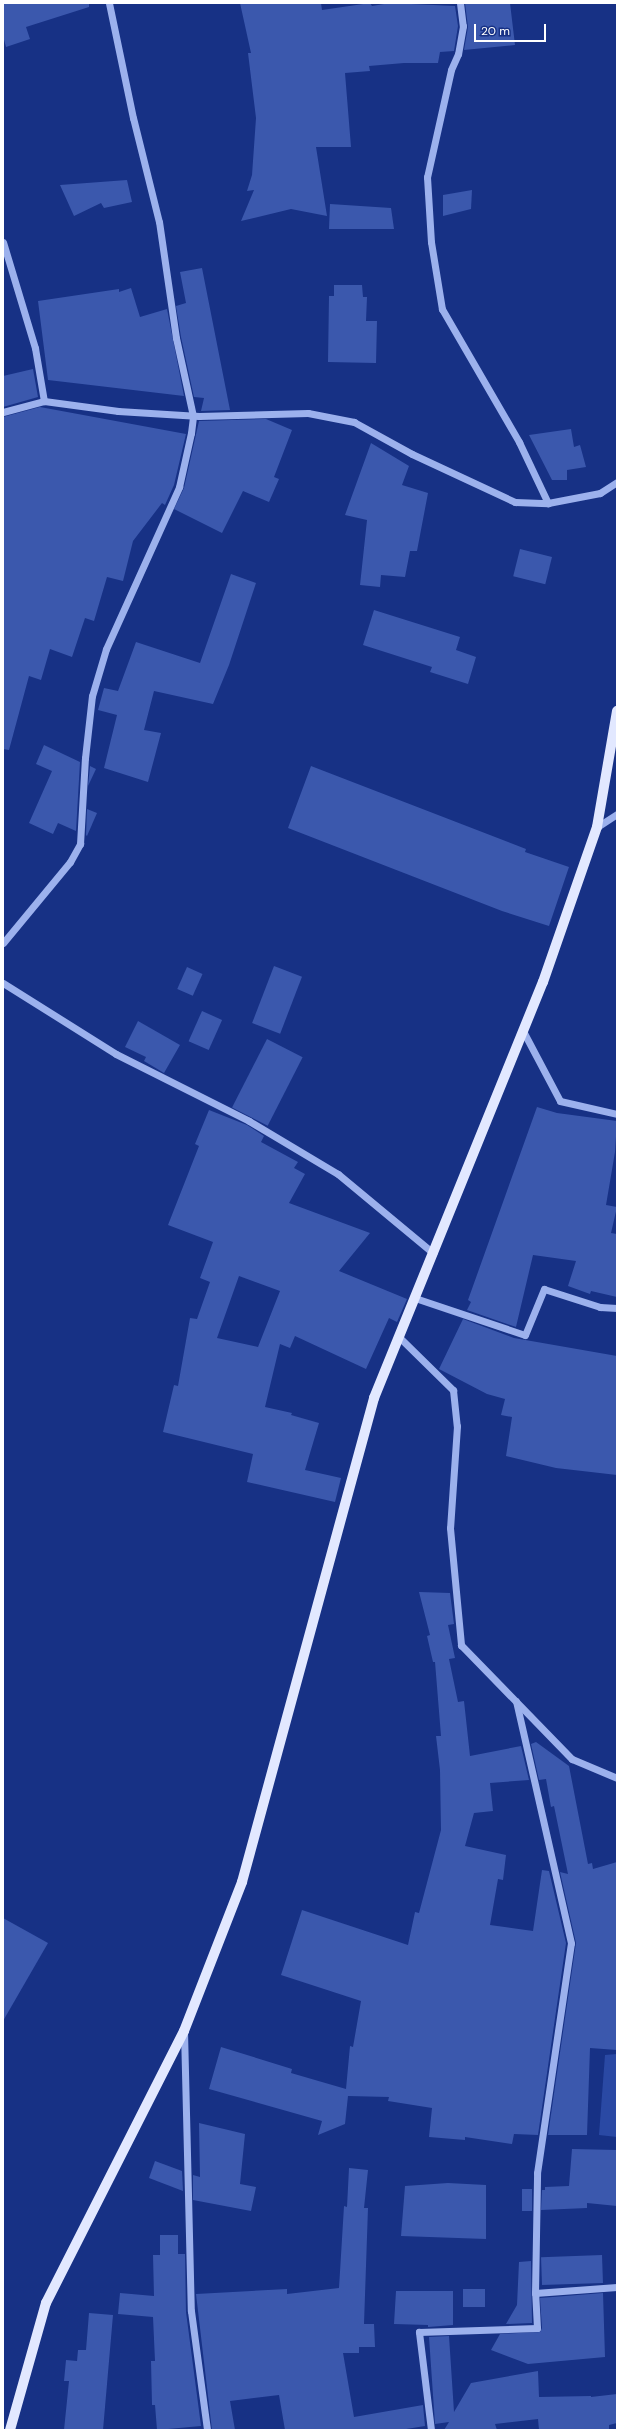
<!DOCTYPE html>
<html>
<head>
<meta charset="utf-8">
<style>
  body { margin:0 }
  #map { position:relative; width:620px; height:2433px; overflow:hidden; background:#173185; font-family:"DM Sans",sans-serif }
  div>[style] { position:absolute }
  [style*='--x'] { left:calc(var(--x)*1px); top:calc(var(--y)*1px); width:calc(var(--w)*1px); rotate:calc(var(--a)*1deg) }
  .green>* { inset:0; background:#2a49a4 }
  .building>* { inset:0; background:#3b58ad; transform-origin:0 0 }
  .minor>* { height:7px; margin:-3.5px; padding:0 3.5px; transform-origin:3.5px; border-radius:3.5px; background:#9cb1ed }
  .major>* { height:10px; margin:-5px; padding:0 5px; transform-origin:5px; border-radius:5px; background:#e2e8ff }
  span { translate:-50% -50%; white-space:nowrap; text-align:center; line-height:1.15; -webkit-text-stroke:3.5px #173185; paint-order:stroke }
  .frame { position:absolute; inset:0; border:4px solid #fff; pointer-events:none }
  .scale { position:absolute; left:474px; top:24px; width:72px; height:18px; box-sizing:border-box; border:2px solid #fff; border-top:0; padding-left:5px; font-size:12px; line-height:14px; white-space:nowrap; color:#fff; -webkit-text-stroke:3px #173185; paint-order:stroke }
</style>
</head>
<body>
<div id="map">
  <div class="green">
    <i style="clip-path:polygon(617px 2054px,617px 2137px,599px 2135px,605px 2055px)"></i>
  </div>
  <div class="building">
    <i style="clip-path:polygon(3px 3px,89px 3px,89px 7px,26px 27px,30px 39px,6px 47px,3px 36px)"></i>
    <i style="clip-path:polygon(240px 3px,321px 3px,322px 10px,370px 3px,372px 6px,390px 3px,455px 6px,458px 26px,454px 51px,440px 52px,438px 63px,404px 63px,369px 66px,370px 71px,345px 73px,351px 147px,316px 147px,327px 216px,291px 209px,241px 221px,254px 190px,247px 191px,252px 175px,256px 118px,248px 53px,251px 53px)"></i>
    <i style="clip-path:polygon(465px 3px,510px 3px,515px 45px,464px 50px,468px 27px)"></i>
    <i style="clip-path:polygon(127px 180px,132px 202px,104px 208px,101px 203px,74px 216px,60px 185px)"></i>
    <i style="clip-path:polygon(472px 190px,471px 209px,443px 216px,443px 195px)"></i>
    <i style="clip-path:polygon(330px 204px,391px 208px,394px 229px,329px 229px)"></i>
    <i style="clip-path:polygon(202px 268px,230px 410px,201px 411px,204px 398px,194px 397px,181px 337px,176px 306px,186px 303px,180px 272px)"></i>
    <i style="clip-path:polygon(334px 285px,362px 285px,363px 297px,367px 297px,366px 321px,377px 321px,376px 363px,328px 362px,329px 296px,334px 296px)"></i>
    <i style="clip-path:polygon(131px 288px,140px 317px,167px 309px,184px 396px,48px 380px,38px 301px,119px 289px,119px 292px)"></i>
    <i style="clip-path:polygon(33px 369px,38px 397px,3px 407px,3px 376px)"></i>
    <i style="clip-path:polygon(40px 407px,186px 434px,174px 485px,165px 505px,162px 503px,133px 541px,123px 581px,107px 577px,94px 621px,85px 618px,72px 657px,50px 649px,41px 680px,29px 676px,9px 750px,3px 749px,3px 417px)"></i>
    <i style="clip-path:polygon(266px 419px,292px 430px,274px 477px,279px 479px,269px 502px,243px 491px,222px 533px,174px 509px,184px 488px,199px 421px)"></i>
    <i style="clip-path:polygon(571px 429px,574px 447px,580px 445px,586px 467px,567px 470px,567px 480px,552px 480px,529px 435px)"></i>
    <i style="clip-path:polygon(371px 443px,409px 466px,402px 485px,428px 493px,417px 551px,410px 551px,405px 577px,381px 575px,380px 587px,360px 585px,367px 520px,345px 515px)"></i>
    <i style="left:520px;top:549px;width:33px;height:28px;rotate:14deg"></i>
    <i style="clip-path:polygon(231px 574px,256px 583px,229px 665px,213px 704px,154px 691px,144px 730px,161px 733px,148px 782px,104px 768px,117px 715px,98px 710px,104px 688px,118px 691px,136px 642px,200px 663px)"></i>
    <i style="clip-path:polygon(374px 610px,460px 637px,456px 650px,476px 657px,468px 684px,430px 672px,432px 667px,363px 645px)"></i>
    <i style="clip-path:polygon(44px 745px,80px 762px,76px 831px,58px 823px,53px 834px,29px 823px,52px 771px,36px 764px)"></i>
    <i style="clip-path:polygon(90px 766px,96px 769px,88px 786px)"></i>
    <i style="clip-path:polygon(311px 766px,526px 849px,525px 852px,569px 867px,549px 926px,502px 911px,288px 828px)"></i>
    <i style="clip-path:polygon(87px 809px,97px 813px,87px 836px,86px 835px)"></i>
    <i style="left:274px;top:966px;width:30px;height:61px;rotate:21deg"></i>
    <i style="left:187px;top:967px;width:17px;height:24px;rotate:24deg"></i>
    <i style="left:202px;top:1011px;width:22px;height:33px;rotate:24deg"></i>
    <i style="clip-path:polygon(138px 1021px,180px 1045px,164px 1073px,144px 1061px,146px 1057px,125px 1047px)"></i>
    <i style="left:267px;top:1039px;width:40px;height:77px;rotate:27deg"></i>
    <i style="clip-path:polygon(537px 1107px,557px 1113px,617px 1121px,615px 1152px,606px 1205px,617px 1207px,611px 1233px,617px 1234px,617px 1297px,591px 1291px,590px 1294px,568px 1286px,576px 1261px,533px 1255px,516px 1327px,467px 1310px,471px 1302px,468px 1300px)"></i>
    <i style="clip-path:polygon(evenodd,209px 1110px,247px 1125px,264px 1136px,261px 1142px,298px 1162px,294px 1168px,305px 1174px,289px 1203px,370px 1233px,339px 1271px,407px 1299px,397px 1322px,389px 1318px,366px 1369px,295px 1336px,290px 1348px,280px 1344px,265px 1407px,292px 1413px,291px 1415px,319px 1423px,305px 1470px,341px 1478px,335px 1502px,247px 1482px,253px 1454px,163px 1432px,174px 1385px,178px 1386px,190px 1318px,197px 1319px,210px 1282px,200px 1278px,213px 1242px,168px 1225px,199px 1146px,195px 1144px,209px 1110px,239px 1276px,280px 1291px,258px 1347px,217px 1338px,239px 1276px)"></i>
    <i style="clip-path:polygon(463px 1319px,514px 1338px,617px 1356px,617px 1475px,556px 1468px,506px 1456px,512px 1417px,501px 1415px,505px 1399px,487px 1394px,439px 1369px)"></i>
    <i style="clip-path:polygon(419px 1592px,450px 1593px,454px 1624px,448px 1625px,455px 1658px,449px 1659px,458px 1702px,464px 1701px,470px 1756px,521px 1746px,529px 1780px,490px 1783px,493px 1811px,474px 1813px,465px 1846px,506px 1855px,503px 1880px,498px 1879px,490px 1925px,533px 1931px,542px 1870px,549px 1871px,566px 1943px,538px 2135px,514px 2134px,512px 2144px,465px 2137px,465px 2140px,429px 2137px,432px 2108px,388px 2101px,389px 2097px,348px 2096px,345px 2124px,318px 2135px,322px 2121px,209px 2089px,221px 2047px,292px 2069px,291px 2073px,346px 2089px,350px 2046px,353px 2047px,361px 2001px,281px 1975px,302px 1910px,408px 1945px,415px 1912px,419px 1913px,441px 1830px,440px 1770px,436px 1736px,441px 1736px,435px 1662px,433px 1662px,427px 1636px,430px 1635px)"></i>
    <i style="clip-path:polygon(536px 1742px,569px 1766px,588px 1864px,592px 1863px,593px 1869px,617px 1862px,617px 2050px,590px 2048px,587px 2135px,548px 2135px,576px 1943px,560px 1872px,568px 1874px,554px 1806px,551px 1807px,546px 1779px,539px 1780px,531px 1744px)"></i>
    <i style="clip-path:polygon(3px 1918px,48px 1943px,3px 2021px)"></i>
    <i style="clip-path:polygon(199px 2123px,245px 2134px,240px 2184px,256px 2187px,251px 2211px,193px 2200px,193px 2175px,200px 2177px)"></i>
    <i style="clip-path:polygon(572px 2149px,617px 2150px,617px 2206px,587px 2203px,587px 2208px,541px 2210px,542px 2190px,545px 2190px,545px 2187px,569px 2186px)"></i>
    <i style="clip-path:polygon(155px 2161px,182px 2171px,183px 2191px,149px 2178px)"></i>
    <i style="clip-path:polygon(349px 2168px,368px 2170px,364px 2208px,368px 2208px,364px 2324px,374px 2324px,375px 2347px,359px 2347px,359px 2353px,343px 2353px,354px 2417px,423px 2405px,425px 2426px,400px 2430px,285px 2430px,279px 2395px,230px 2401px,235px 2430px,212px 2430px,196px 2294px,287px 2289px,287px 2294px,339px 2288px,344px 2206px,347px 2207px)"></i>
    <i style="clip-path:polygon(448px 2183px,486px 2185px,486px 2239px,401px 2236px,405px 2186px)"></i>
    <i style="left:522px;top:2189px;width:10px;height:22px"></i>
    <i style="clip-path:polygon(160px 2235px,178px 2235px,178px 2254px,185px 2254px,186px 2312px,201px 2426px,157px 2430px,155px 2405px,152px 2405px,151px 2361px,155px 2361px,153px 2317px,118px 2314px,120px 2293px,154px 2296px,153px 2255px,160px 2255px)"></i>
    <i style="left:602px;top:2255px;width:28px;height:61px;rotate:88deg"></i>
    <i style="clip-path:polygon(531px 2261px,532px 2323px,506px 2324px,517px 2305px,519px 2262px)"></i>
    <i style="left:463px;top:2289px;width:22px;height:18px"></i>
    <i style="clip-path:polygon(396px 2291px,453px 2291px,453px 2325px,428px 2327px,428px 2325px,394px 2324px)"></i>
    <i style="clip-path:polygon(603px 2293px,605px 2357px,528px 2364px,491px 2350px,500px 2334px,540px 2332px,542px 2328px,540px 2298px)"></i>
    <i style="clip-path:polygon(89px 2313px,113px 2315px,103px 2430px,64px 2430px,69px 2381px,64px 2381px,66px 2360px,77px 2361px,78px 2350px,86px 2350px)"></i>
    <i style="clip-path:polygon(449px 2336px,454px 2412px,471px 2383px,538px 2371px,539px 2397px,591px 2396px,591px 2397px,617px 2394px,617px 2423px,609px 2425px,609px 2430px,539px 2430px,538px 2419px,495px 2424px,497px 2430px,444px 2430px,449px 2422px,435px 2424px,429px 2337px)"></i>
  </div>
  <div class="minor">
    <i style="--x:460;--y:3;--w:23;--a:83"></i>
    <i style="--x:463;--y:26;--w:28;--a:100"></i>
    <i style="--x:458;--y:54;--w:17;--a:114"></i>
    <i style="--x:451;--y:70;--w:110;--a:102.6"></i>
    <i style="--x:427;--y:177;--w:65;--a:86.5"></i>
    <i style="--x:431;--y:242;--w:68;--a:80.7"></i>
    <i style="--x:442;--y:309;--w:154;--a:59.9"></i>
    <i style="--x:519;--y:442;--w:68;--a:64.6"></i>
    <i style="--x:3;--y:242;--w:111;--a:73.2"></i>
    <i style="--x:35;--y:348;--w:54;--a:80.4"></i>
    <i style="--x:3;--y:412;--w:42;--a:-15"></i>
    <i style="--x:44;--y:401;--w:75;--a:7.7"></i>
    <i style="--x:118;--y:411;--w:81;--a:3.5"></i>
    <i style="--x:199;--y:416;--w:109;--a:-1.6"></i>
    <i style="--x:308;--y:413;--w:47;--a:11.1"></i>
    <i style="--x:354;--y:422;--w:66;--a:28.9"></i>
    <i style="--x:412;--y:454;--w:114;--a:25"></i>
    <i style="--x:515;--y:502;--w:33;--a:2"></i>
    <i style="--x:548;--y:503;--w:53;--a:-10.9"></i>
    <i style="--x:600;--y:493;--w:20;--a:-33"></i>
    <i style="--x:597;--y:827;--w:24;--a:-33"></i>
    <i style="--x:3;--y:943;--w:105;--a:-50.4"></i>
    <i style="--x:70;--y:862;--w:21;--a:-61"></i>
    <i style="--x:80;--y:844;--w:86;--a:-86.7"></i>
    <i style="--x:85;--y:758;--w:62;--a:-83.6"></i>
    <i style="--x:92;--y:696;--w:49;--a:-73.4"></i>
    <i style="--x:106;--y:649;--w:178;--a:-65.7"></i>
    <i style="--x:179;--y:487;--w:55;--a:-77.5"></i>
    <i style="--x:191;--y:433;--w:17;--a:-83"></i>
    <i style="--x:193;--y:416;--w:80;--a:-102.3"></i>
    <i style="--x:176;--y:338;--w:117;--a:-98.3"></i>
    <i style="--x:159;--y:222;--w:107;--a:-104"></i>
    <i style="--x:133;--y:118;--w:117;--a:-101.8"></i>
    <i style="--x:3;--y:983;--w:133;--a:32.1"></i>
    <i style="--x:116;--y:1054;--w:149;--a:26.7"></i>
    <i style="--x:249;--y:1121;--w:104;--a:30.8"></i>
    <i style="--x:338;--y:1174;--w:124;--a:39.7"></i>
    <i style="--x:523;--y:1031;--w:79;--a:62.1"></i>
    <i style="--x:560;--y:1101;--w:58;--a:12.8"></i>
    <i style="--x:415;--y:1298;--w:116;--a:18.6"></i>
    <i style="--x:525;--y:1335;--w:50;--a:-67.6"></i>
    <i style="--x:544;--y:1289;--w:59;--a:17.8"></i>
    <i style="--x:600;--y:1307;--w:17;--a:3"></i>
    <i style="--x:399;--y:1337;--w:76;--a:44.5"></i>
    <i style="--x:453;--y:1390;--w:36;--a:84"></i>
    <i style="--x:457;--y:1426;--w:102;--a:93.9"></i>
    <i style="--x:450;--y:1528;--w:118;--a:84.6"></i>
    <i style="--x:461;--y:1645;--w:159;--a:45.8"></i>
    <i style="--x:572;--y:1759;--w:49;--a:22.9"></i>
    <i style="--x:184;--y:2031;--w:280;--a:88.6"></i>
    <i style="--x:191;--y:2311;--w:120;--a:82.3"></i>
    <i style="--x:535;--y:2293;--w:82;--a:-4.2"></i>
    <i style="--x:431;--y:2430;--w:99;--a:-97"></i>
    <i style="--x:419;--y:2332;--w:118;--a:-1.9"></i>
    <i style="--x:537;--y:2328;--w:35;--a:-93"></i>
    <i style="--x:535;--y:2293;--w:120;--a:-89"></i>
    <i style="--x:537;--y:2173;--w:232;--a:-81.6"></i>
    <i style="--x:571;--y:1943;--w:248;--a:-102.8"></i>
  </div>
  <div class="major">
    <i style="--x:10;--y:2430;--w:132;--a:-74.2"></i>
    <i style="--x:46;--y:2303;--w:305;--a:-63.1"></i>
    <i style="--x:184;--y:2031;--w:160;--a:-68.7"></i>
    <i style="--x:242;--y:1882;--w:502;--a:-74.74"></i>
    <i style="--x:374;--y:1398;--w:449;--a:-67.9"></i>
    <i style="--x:543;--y:982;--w:164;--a:-70.8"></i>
    <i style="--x:597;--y:827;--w:118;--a:-80.2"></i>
  </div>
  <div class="frame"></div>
  <div class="scale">20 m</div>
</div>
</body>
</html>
